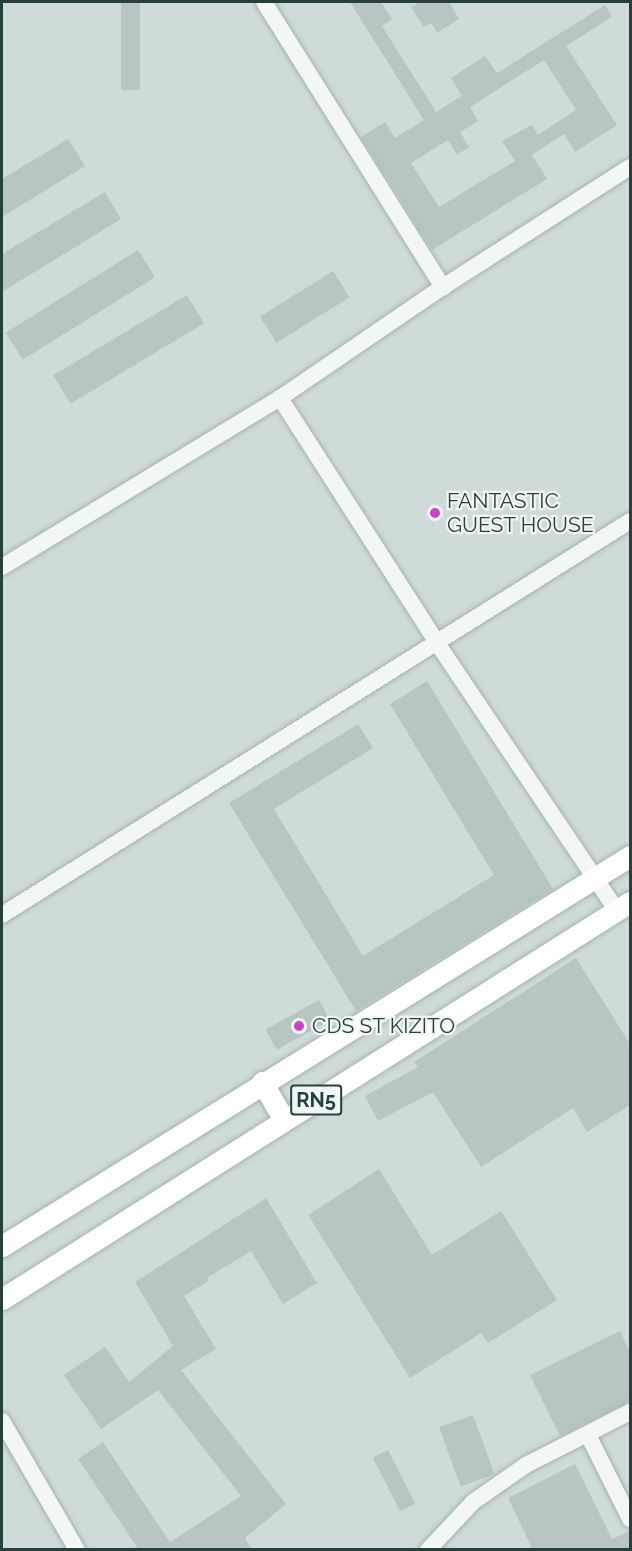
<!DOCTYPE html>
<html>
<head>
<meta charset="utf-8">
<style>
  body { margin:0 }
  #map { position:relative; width:632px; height:1551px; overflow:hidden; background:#e0e9e7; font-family:Raleway,sans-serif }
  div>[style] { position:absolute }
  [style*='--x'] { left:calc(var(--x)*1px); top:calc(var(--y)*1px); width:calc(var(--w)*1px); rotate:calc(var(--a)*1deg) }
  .built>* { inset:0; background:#cedbd8; transform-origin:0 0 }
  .building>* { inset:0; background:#b7c6c3; transform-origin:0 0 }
  .roads { filter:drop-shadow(0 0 2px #a5b3b0) drop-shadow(0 0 2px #a5b3b0) }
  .minor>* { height:16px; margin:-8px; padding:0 8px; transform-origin:8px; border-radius:8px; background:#f2f7f6 }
  .major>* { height:21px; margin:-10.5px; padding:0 10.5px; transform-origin:10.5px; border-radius:10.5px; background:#fff }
  .dots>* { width:16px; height:16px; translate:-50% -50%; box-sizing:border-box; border:3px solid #eff6f5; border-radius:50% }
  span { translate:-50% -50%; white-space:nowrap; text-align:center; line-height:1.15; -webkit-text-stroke:4.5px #eff6f5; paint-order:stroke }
  .shield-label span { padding:2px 4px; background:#eff6f5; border:2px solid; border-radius:4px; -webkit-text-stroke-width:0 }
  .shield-label { font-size:20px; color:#28403c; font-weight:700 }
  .poi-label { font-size:21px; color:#28403c }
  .left { translate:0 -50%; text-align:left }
  .frame { position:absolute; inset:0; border:3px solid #28403c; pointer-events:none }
</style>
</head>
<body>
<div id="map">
  <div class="built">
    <i style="left:2px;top:2px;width:628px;height:1547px"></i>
  </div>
  <div class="building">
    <i style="left:121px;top:2px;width:19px;height:88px"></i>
    <i style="clip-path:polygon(evenodd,350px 2px,381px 2px,392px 19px,382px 26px,436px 112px,462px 96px,451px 78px,485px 56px,497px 73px,605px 5px,612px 17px,566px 46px,617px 125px,575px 152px,564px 134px,532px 155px,547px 179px,432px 250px,361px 137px,385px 122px,395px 138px,424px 120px,350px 2px,544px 60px,576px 110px,538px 135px,532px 125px,502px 141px,515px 161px,439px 207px,411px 163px,448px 140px,457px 155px,469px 147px,460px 132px,478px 121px,470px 107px,544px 60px)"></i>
    <i style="clip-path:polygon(419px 2px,449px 2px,459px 19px,437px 33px,431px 23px,424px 27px,411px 7px)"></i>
    <i style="clip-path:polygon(68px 139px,85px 166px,2px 217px,2px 179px)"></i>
    <i style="clip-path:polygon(105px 192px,121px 219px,2px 292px,2px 254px)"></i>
    <i style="left:138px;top:250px;width:32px;height:156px;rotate:58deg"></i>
    <i style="left:333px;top:271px;width:31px;height:86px;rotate:58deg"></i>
    <i style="left:187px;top:295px;width:33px;height:156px;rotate:59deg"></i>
    <i style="clip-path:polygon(427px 681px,553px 889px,356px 1011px,229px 803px,358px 724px,373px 748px,274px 809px,363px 956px,494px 875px,390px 704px)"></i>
    <i style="clip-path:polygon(576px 958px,630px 1044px,630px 1105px,587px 1132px,573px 1108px,481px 1167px,433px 1092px,378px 1121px,365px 1096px,418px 1067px,414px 1062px)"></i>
    <i style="left:319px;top:1000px;width:23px;height:61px;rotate:61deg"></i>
    <i style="clip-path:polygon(379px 1169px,432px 1255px,501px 1211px,557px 1300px,488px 1343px,481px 1333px,410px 1378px,308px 1215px)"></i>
    <i style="clip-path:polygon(266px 1198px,317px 1283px,283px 1304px,251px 1251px,207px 1278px,209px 1281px,184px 1296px,216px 1349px,181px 1370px,286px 1504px,245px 1538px,252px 1550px,139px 1550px,78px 1459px,103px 1442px,170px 1542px,241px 1496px,158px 1390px,101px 1429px,64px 1375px,105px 1347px,129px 1382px,173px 1346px,135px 1282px)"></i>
    <i style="clip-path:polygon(620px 1331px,630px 1352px,630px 1401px,560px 1436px,530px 1375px)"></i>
    <i style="left:473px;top:1415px;width:63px;height:36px;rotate:70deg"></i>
    <i style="left:388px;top:1450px;width:60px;height:17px;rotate:63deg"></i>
    <i style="clip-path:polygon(575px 1464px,612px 1539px,630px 1531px,630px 1550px,533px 1550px,508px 1498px)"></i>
  </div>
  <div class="roads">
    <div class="minor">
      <i style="--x:264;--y:2;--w:337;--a:57.9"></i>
      <i style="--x:280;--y:398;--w:291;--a:57.3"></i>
      <i style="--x:437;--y:643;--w:323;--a:56.1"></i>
      <i style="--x:2;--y:567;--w:325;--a:-31.3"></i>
      <i style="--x:280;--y:398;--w:197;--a:-34.3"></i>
      <i style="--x:443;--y:287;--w:222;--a:-32.7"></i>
      <i style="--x:2;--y:915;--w:741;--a:-32.1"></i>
      <i style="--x:2;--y:1421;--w:149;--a:59.8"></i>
      <i style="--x:588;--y:1435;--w:94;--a:63.4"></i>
      <i style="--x:428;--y:1550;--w:66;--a:-46.8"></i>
      <i style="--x:473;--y:1502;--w:65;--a:-34.9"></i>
      <i style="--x:526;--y:1465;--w:117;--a:-27"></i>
    </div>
    <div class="major">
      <i style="--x:262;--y:1082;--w:44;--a:59.9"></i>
      <i style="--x:2;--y:1246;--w:739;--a:-31.84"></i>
      <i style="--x:2;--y:1299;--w:743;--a:-32.3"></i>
    </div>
  </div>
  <div class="dots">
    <i style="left:435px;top:513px;background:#ce44c9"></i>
    <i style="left:299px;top:1026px;background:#ce44c9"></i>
  </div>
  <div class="shield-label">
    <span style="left:316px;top:1100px">RN5</span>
  </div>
  <div class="poi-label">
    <span class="left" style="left:447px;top:513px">FANTASTIC<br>GUEST HOUSE</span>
    <span class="left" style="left:312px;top:1026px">CDS ST KIZITO</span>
  </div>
  <div class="frame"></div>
</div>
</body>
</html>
